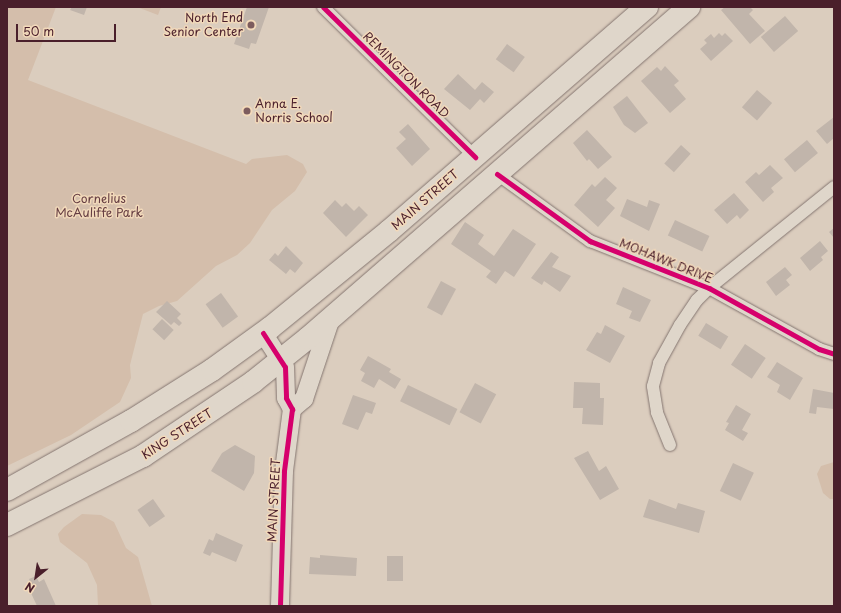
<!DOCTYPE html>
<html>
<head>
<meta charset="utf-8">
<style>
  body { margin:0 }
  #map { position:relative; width:841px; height:613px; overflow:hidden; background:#dbcdbe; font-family:"Playpen Sans",sans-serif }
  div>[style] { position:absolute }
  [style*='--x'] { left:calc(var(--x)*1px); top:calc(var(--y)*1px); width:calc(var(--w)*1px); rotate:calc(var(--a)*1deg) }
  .green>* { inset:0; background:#d4beab }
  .building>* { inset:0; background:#c1b5ab; transform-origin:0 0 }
  .roads { filter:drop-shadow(0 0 1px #847570) drop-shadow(0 0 1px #847570) }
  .street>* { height:12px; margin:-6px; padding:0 6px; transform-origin:6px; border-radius:6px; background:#dfd6ca }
  .secondary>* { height:18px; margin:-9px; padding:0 9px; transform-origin:9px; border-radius:9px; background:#dfd6ca }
  .highway>* { height:22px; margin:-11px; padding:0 11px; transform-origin:11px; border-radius:11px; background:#dfd6ca }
  .cycleway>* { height:5px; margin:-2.5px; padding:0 2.5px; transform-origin:2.5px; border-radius:2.5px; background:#d6006c }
  .dots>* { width:11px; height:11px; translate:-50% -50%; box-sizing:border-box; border:2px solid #f2d9ba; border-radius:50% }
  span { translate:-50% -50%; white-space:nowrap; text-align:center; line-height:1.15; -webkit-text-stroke:3px #f2d9ba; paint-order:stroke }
  .poi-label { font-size:12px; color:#4a1f2b }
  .right { translate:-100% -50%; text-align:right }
  .left { translate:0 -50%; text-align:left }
  .street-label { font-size:12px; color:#4a1f2b }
  .park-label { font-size:12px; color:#643c41 }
  .frame { position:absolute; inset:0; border:8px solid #4a1f2b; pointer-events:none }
  .north { position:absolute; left:16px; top:557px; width:40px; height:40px; -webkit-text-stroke:3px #f2d9ba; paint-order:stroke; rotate:210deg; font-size:11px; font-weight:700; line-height:16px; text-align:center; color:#4a1f2b }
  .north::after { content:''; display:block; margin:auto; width:14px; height:18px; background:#4a1f2b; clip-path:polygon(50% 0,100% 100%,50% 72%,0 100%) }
  .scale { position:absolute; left:16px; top:24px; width:100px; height:18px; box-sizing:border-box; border:2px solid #4a1f2b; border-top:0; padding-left:5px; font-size:12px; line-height:14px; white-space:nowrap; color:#4a1f2b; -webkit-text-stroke:3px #f2d9ba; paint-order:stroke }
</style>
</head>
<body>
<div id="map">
  <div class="green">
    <i style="clip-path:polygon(7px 7px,56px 7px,28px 80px,246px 164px,252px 159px,287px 155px,303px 164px,307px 172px,295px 191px,272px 210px,250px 243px,237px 255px,216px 266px,177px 301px,159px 306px,143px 314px,130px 365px,131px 378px,120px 402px,71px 435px,7px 466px)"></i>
    <i style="clip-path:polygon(137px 7px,161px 7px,158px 15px)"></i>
    <i style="clip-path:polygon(834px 462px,834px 499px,830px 499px,823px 493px,817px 474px,821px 466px)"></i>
    <i style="clip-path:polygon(82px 514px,101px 515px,114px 522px,126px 548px,138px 557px,152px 606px,98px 606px,97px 585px,87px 563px,60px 542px,58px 534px,64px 527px)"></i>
  </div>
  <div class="building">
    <i style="clip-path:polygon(72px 7px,87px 7px,84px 15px,70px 10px)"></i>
    <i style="clip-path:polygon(247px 7px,269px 7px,256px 44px,251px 43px,249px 49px,234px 44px)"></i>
    <i style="clip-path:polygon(725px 7px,750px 7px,753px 10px,749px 14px,765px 31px,750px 44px,721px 10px)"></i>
    <i style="left:785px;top:16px;width:20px;height:32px;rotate:49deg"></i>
    <i style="clip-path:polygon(719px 33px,722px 36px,725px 33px,733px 41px,711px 61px,700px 49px,707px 43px,704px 40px,711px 34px,714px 38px)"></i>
    <i style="left:507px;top:44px;width:22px;height:19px;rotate:36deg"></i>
    <i style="clip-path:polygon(665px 66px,679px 81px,674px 85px,686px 99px,670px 113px,641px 81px,657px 67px,661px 71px)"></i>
    <i style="clip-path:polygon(458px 74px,475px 90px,482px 82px,494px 92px,484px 103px,480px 99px,470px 110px,444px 89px)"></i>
    <i style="left:757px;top:90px;width:20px;height:23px;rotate:41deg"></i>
    <i style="clip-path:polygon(627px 96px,648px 123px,635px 133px,624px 125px,613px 107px)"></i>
    <i style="clip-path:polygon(834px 117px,834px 138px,827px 144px,816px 131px)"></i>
    <i style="clip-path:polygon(408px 124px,430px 149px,412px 166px,396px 148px,406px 139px,399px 132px)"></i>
    <i style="clip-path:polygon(587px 130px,612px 157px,598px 169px,589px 159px,587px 161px,573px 143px)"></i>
    <i style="left:807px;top:140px;width:17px;height:30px;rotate:50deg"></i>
    <i style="left:681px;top:145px;width:13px;height:25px;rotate:42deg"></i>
    <i style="clip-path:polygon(770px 165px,783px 178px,771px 188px,774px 192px,763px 202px,745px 182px,756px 172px,759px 175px)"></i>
    <i style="clip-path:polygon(605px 177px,617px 188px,606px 200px,615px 208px,598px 227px,574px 205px,592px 184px,595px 187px)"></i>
    <i style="clip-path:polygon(734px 193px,749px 210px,740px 219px,737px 215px,727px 224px,714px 210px)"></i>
    <i style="clip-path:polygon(627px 199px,647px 207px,649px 200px,660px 204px,649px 231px,620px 216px)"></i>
    <i style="clip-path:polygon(335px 200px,342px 207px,346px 203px,354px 211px,359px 206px,368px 215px,346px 237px,323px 213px)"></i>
    <i style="left:675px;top:220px;width:38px;height:17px;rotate:25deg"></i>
    <i style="clip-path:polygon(465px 222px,484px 235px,478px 244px,494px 256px,513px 229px,536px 244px,514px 277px,505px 271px,496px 284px,486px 277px,491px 271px,451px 244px)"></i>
    <i style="clip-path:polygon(834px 228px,834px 238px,829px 232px)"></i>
    <i style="clip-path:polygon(820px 241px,828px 251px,821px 257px,823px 260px,810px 271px,800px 258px)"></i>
    <i style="clip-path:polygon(286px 246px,303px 263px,295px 273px,290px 269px,286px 274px,269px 260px,275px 253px,278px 256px)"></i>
    <i style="clip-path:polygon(551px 252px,559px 257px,552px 267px,571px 276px,560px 292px,544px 281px,542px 285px,531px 278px)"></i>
    <i style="clip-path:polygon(785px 267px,792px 275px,786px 280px,790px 285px,776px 296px,766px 282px)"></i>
    <i style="left:441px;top:281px;width:17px;height:30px;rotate:28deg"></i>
    <i style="clip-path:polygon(623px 287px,651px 300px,640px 322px,629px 318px,632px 311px,616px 304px)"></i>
    <i style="left:221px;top:293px;width:29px;height:19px;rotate:54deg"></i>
    <i style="clip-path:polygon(167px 301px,181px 314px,177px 318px,182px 323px,179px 326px,174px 322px,171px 325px,156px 312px)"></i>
    <i style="left:162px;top:319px;width:16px;height:14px;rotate:43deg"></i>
    <i style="left:706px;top:323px;width:26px;height:15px;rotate:31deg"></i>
    <i style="clip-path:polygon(605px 325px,625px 336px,610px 363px,586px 350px,597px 332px,601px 334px)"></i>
    <i style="left:745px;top:344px;width:25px;height:25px;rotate:34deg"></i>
    <i style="clip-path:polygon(368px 356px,391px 369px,389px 372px,401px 379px,395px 389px,379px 379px,374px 388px,361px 381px,365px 373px,360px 370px)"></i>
    <i style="clip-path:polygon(777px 362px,803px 378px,790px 400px,777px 392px,780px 385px,767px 377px)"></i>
    <i style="clip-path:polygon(574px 382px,600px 383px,600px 398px,604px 398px,603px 425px,582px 424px,583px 408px,573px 408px)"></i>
    <i style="left:475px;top:383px;width:24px;height:33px;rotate:28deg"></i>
    <i style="left:408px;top:385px;width:55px;height:18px;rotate:26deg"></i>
    <i style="clip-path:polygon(813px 389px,834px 393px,834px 409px,817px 407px,816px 414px,809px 413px)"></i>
    <i style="clip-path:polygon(353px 395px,376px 403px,372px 414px,366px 412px,358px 430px,342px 424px)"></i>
    <i style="clip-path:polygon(736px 405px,751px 414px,742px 430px,748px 433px,743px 441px,725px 430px,729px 423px,726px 422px)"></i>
    <i style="clip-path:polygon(235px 445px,255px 456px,254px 473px,244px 491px,211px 471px,222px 453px)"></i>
    <i style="clip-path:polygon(588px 451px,599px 471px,606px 466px,619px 489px,600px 500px,574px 458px)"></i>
    <i style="left:733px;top:463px;width:23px;height:31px;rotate:25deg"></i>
    <i style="left:153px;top:499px;width:21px;height:19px;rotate:55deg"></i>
    <i style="clip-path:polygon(649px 499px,676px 509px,678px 503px,705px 511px,699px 533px,643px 517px)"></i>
    <i style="clip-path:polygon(216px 533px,243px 545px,236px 562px,212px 552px,210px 556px,203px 553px,209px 539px,213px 541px)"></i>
    <i style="clip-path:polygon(320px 555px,357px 558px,356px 576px,309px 574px,310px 557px,320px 558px)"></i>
    <i style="left:387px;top:556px;width:16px;height:25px"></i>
    <i style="clip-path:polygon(36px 576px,39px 582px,44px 579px,56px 606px,37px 606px,31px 593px,34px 591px,29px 579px)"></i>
  </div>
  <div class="roads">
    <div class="street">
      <i style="--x:323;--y:7;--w:214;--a:44.6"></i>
      <i style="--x:497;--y:174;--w:115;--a:35.8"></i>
      <i style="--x:590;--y:241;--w:128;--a:21.6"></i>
      <i style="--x:709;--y:288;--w:126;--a:29"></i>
      <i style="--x:819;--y:349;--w:16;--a:18"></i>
      <i style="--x:670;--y:445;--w:35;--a:-112"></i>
      <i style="--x:657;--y:412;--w:26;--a:-99"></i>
      <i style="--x:653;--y:386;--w:24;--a:-75"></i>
      <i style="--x:659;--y:363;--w:43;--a:-61.1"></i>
      <i style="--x:680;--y:325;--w:30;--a:-56"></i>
      <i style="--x:697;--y:300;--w:17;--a:-45"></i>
      <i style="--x:709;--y:288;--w:161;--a:-38.9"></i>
    </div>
    <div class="secondary">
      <i style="--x:263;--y:333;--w:40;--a:57.1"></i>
      <i style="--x:285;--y:367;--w:31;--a:88"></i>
      <i style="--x:286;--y:398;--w:13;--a:61"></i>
      <i style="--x:292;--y:409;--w:63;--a:97.4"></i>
      <i style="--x:284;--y:471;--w:135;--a:91.7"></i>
      <i style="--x:292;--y:409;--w:16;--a:-40"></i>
      <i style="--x:304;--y:399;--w:85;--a:-71.6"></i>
    </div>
    <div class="highway">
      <i style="--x:7;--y:490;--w:142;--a:-29.1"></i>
      <i style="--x:131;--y:421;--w:96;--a:-32.2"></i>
      <i style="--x:212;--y:370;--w:72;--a:-35.9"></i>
      <i style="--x:270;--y:328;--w:154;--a:-39.2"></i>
      <i style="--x:389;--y:231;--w:342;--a:-41"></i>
      <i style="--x:7;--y:525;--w:153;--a:-26.9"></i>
      <i style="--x:143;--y:456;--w:133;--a:-33.9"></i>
      <i style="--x:253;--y:382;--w:70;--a:-38.7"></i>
      <i style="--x:308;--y:338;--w:505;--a:-40.98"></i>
    </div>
  </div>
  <div class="cycleway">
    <i style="--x:323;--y:7;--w:214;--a:44.6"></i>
    <i style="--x:497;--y:174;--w:115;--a:35.8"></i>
    <i style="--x:590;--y:241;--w:128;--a:21.6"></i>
    <i style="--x:709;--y:288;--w:126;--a:29"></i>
    <i style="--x:819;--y:349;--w:16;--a:18"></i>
    <i style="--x:263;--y:333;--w:40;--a:57.1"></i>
    <i style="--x:285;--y:367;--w:31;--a:88"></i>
    <i style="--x:286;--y:398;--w:13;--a:61"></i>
    <i style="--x:292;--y:409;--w:63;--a:97.4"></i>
    <i style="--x:284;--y:471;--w:135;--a:91.7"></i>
  </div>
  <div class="dots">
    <i style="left:251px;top:25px;background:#7d5c5e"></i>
    <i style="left:247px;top:111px;background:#7d5c5e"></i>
  </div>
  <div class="poi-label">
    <span class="right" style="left:243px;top:25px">North End<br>Senior Center</span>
    <span class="left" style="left:255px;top:111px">Anna E.<br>Norris School</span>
  </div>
  <div class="street-label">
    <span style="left:406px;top:75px;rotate:45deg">REMINGTON ROAD</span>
    <span style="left:425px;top:200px;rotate:-41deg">MAIN STREET</span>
    <span style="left:666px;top:261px;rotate:22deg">MOHAWK DRIVE</span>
    <span style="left:177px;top:434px;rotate:-33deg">KING STREET</span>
    <span style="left:274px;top:500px;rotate:-87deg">MAIN STREET</span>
  </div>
  <div class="park-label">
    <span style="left:99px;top:206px">Cornelius<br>McAuliffe Park</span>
  </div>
  <div class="frame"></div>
  <div class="north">N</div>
  <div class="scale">50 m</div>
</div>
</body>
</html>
